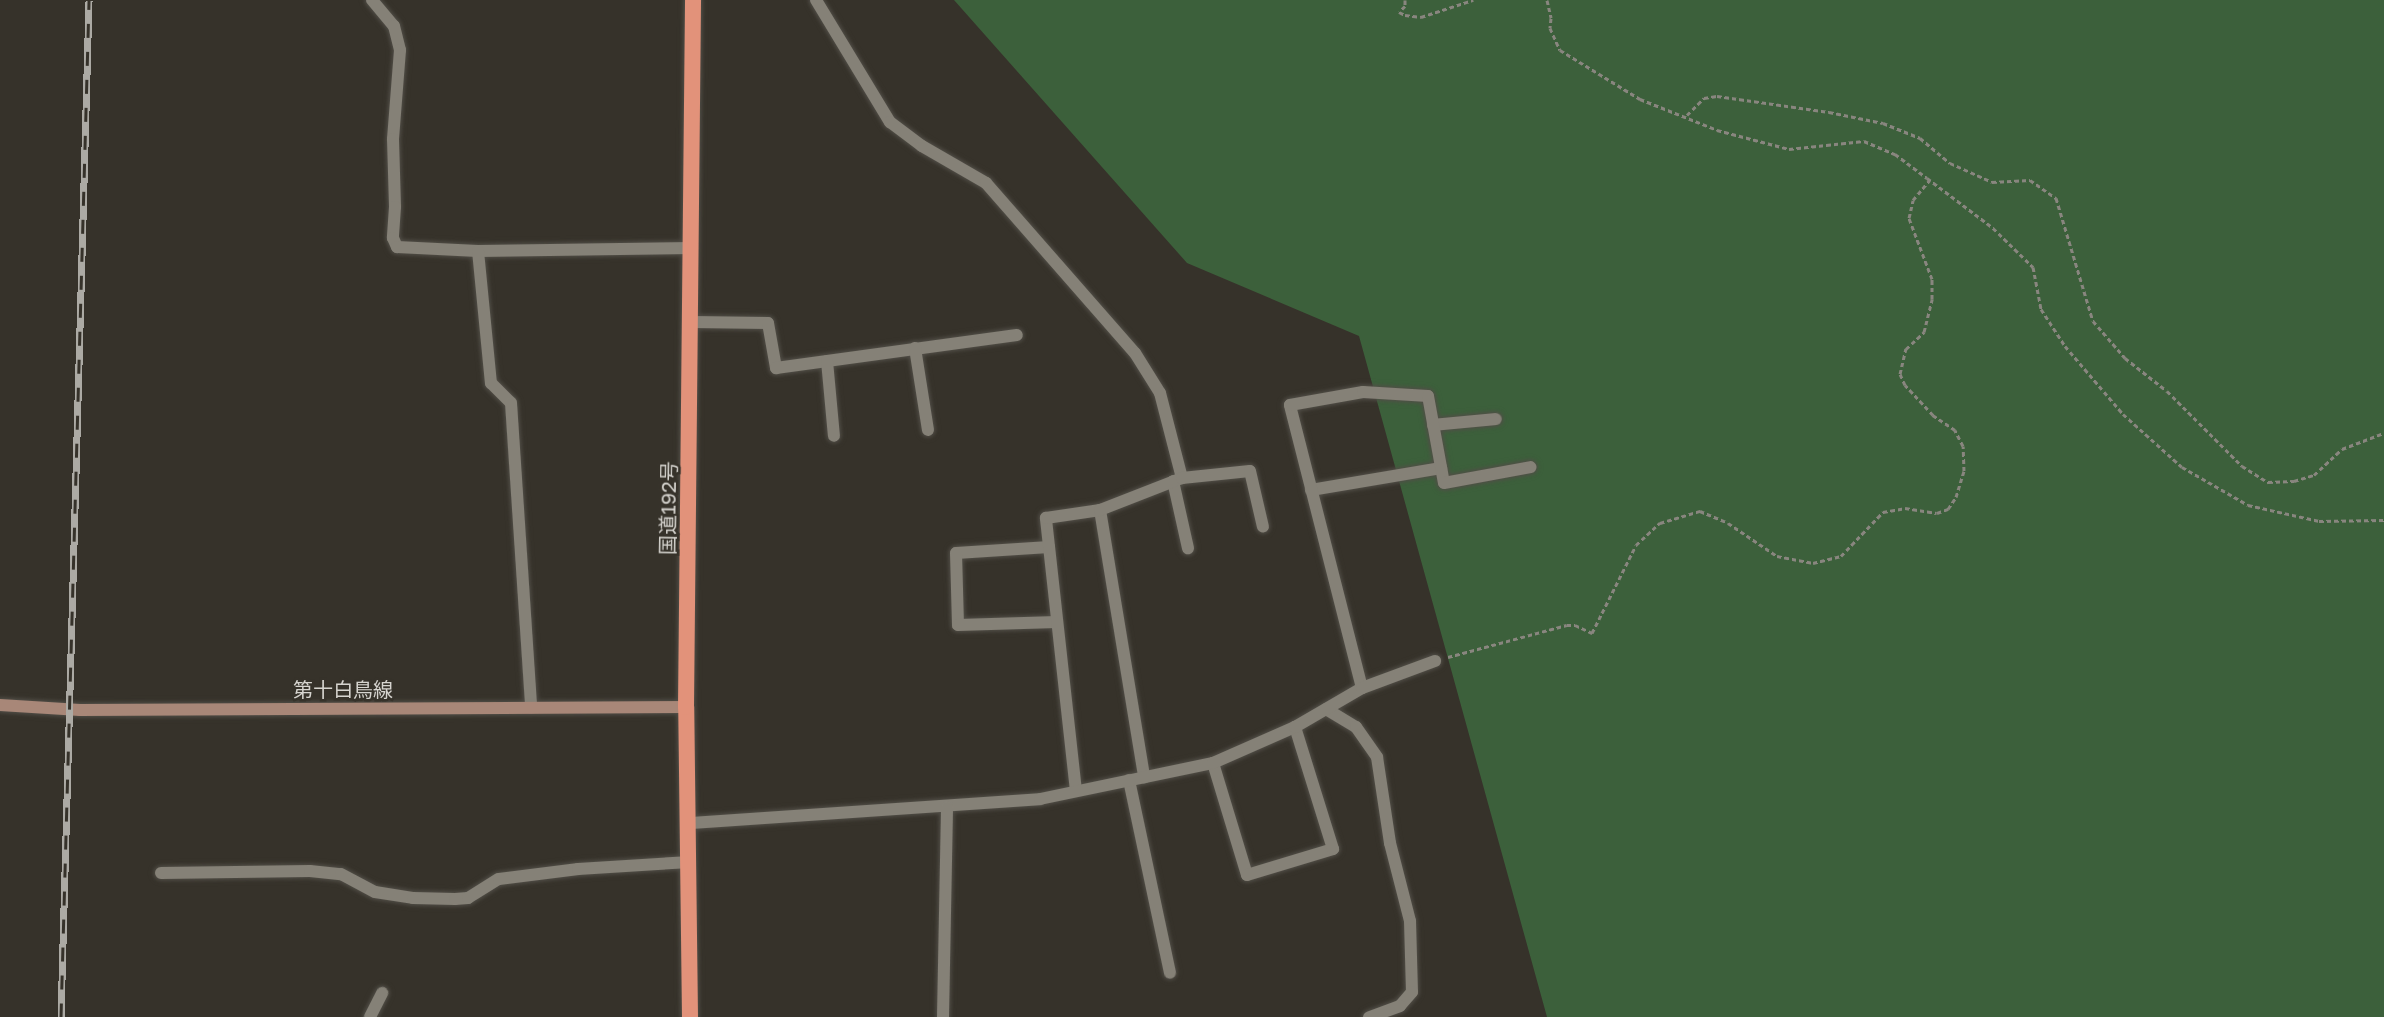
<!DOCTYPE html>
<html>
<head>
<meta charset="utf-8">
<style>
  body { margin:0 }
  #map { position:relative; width:2384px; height:1017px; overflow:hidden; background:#36322a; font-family:"Golos Text","Noto Sans JP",sans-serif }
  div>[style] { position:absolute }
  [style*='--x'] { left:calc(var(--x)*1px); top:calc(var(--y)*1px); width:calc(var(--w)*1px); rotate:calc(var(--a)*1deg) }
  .green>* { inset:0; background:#3c603b }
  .path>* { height:3px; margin-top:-1.5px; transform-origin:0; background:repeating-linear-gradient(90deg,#89867f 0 4.5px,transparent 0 7.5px) }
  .roads { filter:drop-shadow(0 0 2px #514e47) drop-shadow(0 0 2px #514e47) }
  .minor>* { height:12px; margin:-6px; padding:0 6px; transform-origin:6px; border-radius:6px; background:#858177 }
  .secondary>* { height:12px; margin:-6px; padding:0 6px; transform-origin:6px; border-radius:6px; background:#a88778 }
  .trunk>* { height:16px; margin:-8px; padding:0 8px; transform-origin:8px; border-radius:8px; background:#e2927a }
  .rail>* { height:7px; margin-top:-3.5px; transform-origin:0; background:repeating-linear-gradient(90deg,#36322a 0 14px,#acaaa4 0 28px); box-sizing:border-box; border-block:2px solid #acaaa4 }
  span { translate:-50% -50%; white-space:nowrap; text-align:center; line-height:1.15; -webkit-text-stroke:5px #36322a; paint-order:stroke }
  .street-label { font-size:20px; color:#d6d4cf }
</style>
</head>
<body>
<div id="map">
  <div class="green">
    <i style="clip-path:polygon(954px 0,2384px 0,2384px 1017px,1547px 1017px,1359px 336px,1187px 263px)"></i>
  </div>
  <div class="path">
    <i style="--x:1405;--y:0;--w:6;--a:90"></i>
    <i style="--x:1405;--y:6;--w:8;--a:135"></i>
    <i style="--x:1399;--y:12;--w:7;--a:27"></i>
    <i style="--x:1405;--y:15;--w:16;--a:7"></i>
    <i style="--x:1421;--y:17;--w:55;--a:-18.1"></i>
    <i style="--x:1547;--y:0;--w:18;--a:77"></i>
    <i style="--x:1551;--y:18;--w:10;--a:96"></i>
    <i style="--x:1550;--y:28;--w:24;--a:66"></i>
    <i style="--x:1560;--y:50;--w:94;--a:31.5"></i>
    <i style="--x:1640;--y:99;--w:83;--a:21.9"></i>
    <i style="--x:1717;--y:130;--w:74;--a:14.8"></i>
    <i style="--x:1789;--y:149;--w:75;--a:-6.1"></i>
    <i style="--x:1864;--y:141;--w:34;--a:23"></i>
    <i style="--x:1895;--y:154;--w:40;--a:37"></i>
    <i style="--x:1927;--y:178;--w:83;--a:37.1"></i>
    <i style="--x:1993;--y:228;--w:56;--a:44.3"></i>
    <i style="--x:2033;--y:267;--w:43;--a:79.2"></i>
    <i style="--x:2041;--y:309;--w:44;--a:57"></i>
    <i style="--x:2065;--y:346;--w:89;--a:49.5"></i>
    <i style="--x:2123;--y:414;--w:79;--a:41.9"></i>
    <i style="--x:2182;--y:467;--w:76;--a:29.9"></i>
    <i style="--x:2248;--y:505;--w:73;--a:12.7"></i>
    <i style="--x:2319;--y:521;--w:65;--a:-0.9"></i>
    <i style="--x:1687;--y:115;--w:24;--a:-45"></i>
    <i style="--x:1704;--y:98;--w:13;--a:-9"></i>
    <i style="--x:1717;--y:96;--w:113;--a:8.1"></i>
    <i style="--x:1829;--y:112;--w:55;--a:11.5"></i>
    <i style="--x:1883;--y:123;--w:40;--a:22"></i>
    <i style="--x:1920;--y:138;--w:39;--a:40"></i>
    <i style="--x:1950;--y:163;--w:46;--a:24.3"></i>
    <i style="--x:1992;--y:182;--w:38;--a:-3"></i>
    <i style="--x:2030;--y:180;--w:32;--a:35"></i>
    <i style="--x:2056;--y:198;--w:128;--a:73.3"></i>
    <i style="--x:2093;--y:321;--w:49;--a:49.1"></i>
    <i style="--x:2125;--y:358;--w:53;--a:38.2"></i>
    <i style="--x:2167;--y:391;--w:106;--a:45"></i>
    <i style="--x:2242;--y:466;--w:31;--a:32"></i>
    <i style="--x:2268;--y:482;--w:26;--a:-2"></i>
    <i style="--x:2294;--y:481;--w:21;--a:-17"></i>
    <i style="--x:2314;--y:475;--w:38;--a:-43"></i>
    <i style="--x:2342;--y:449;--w:45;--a:-20.9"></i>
    <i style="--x:1448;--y:657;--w:123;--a:-15.1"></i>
    <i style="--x:1567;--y:625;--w:8;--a:0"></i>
    <i style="--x:1575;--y:625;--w:19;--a:25"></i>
    <i style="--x:1592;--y:633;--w:98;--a:-63.4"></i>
    <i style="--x:1636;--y:545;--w:33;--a:-43"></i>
    <i style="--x:1660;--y:523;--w:42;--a:-16.7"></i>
    <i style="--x:1700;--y:511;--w:30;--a:23"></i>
    <i style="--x:1728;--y:523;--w:59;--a:34"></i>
    <i style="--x:1777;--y:556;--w:37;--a:11"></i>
    <i style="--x:1813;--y:563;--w:29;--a:-14"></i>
    <i style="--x:1841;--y:556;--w:61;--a:-46.3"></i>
    <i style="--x:1883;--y:512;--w:22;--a:-10"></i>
    <i style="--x:1905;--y:508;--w:32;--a:9"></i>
    <i style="--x:1937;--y:513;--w:12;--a:-20"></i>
    <i style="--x:1948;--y:509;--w:14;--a:-56"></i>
    <i style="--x:1956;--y:497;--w:27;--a:-73"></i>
    <i style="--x:1964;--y:471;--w:25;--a:-92"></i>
    <i style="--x:1963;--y:446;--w:18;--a:-117"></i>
    <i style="--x:1955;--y:430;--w:27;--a:-146"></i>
    <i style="--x:1933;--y:415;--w:41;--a:-133"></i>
    <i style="--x:1905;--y:385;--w:12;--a:-114"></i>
    <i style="--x:1900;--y:374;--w:26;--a:-77"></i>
    <i style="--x:1906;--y:349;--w:25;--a:-43"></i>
    <i style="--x:1924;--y:332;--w:34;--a:-76"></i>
    <i style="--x:1932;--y:299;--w:20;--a:-90"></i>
    <i style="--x:1932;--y:279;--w:65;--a:-110.7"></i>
    <i style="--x:1909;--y:218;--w:18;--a:-77"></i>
    <i style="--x:1913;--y:200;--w:26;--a:-50"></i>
  </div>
  <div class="roads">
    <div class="minor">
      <i style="--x:372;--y:0;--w:34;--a:50"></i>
      <i style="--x:394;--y:26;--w:25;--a:76"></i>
      <i style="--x:400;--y:50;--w:89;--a:94.5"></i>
      <i style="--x:393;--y:139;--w:68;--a:88.3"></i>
      <i style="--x:395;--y:207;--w:31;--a:94"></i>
      <i style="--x:393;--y:238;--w:10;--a:66"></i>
      <i style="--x:397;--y:247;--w:81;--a:2.8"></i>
      <i style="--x:478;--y:251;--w:214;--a:-0.8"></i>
      <i style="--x:816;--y:0;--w:143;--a:58.8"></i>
      <i style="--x:890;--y:122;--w:40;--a:37"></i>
      <i style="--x:922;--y:146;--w:74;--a:30"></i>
      <i style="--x:986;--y:183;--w:226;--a:48.8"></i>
      <i style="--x:1135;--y:353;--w:47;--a:58"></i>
      <i style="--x:1160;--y:393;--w:88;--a:75.5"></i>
      <i style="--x:478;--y:251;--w:133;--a:84.4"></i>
      <i style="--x:491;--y:383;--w:28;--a:45"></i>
      <i style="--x:511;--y:403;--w:305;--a:86.2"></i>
      <i style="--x:692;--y:322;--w:76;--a:0.8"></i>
      <i style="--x:768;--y:323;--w:46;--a:79.9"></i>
      <i style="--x:776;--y:368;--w:243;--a:-7.8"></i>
      <i style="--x:915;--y:348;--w:83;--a:81"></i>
      <i style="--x:827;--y:361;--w:75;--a:84.7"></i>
      <i style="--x:1433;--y:425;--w:63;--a:-5.4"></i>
      <i style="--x:1173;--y:481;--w:69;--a:77.4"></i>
      <i style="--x:1311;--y:490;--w:132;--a:-9.6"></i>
      <i style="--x:1100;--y:510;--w:271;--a:80.6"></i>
      <i style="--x:1049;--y:547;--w:93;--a:176.3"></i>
      <i style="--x:956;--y:553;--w:72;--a:88.4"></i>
      <i style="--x:958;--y:625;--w:99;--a:-1.7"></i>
      <i style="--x:1362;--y:688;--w:292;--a:-104.3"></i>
      <i style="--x:1290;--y:405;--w:74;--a:-10.1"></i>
      <i style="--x:1363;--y:392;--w:65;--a:3.5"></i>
      <i style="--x:1428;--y:396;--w:88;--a:79.6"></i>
      <i style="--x:1444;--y:483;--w:88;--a:-10.4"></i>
      <i style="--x:1326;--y:709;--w:35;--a:31"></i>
      <i style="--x:1356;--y:727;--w:37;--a:55"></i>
      <i style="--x:1377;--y:757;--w:87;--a:81.4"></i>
      <i style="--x:1390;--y:843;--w:81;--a:75.6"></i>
      <i style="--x:1410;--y:921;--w:71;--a:88.4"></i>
      <i style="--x:1412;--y:992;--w:18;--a:131"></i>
      <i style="--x:1400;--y:1006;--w:33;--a:160"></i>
      <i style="--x:1213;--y:763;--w:117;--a:73.1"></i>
      <i style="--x:1247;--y:875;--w:90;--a:-16.8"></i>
      <i style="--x:1333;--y:849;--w:128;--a:-107.3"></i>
      <i style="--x:1129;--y:780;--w:197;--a:78"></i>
      <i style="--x:1076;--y:791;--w:275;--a:-96.3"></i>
      <i style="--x:1046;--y:518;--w:55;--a:-8.4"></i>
      <i style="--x:1100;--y:510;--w:88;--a:-21.3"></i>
      <i style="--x:1182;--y:478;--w:68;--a:-5.9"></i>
      <i style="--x:1250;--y:471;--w:57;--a:76.9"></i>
      <i style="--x:690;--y:823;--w:351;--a:-3.9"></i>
      <i style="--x:1040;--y:799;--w:177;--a:-11.8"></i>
      <i style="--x:1213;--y:763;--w:90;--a:-23.7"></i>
      <i style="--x:1295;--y:727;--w:78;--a:-30.2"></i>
      <i style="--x:1362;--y:688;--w:78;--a:-20.3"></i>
      <i style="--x:161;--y:873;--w:149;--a:-0.8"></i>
      <i style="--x:310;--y:871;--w:31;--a:6"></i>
      <i style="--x:341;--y:874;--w:38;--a:28"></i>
      <i style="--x:375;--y:892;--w:38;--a:9"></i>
      <i style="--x:413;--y:898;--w:42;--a:1.4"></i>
      <i style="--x:455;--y:899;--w:13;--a:-4"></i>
      <i style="--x:468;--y:898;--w:36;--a:-32"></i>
      <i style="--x:499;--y:879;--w:80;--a:-7.2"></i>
      <i style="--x:578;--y:869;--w:112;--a:-3.6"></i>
      <i style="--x:370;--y:1017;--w:27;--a:-63"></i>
      <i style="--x:943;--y:1017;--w:210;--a:-88.9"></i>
    </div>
    <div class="secondary">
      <i style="--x:0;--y:705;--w:80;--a:3.6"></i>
      <i style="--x:80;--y:710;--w:606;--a:-0.28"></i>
    </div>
    <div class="trunk">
      <i style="--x:690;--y:1017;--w:310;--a:-90.7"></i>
      <i style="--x:686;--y:707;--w:707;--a:-89.43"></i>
    </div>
  </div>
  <div class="rail">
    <i style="--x:61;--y:1017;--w:1017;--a:-88.42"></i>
  </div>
  <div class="street-label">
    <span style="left:668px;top:508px;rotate:-89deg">国道192号</span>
    <span style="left:343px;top:689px">第十白鳥線</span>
  </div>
</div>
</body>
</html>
